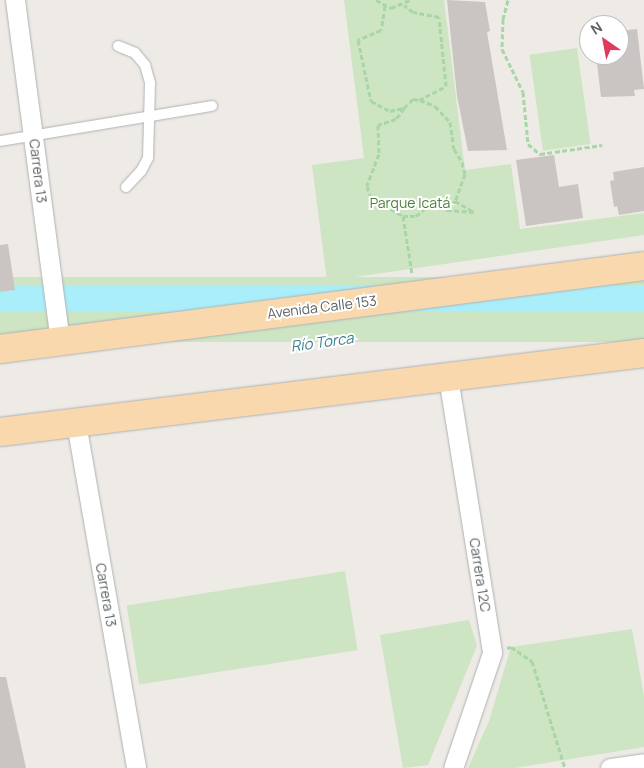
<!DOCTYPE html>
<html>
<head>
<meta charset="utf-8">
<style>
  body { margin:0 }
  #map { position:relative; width:644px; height:768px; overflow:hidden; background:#eeeae5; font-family:Manrope,sans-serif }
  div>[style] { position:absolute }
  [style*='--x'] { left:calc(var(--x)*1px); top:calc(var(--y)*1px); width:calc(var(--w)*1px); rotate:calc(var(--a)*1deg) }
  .green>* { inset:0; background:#cde5c3; transform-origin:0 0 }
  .water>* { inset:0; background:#aaeefa; transform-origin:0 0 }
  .building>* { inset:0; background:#cac5c2 }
  .path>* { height:3px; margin-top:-1.5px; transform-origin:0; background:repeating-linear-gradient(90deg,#a8d6a7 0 5px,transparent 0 7.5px) }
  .roads { filter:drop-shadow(0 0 1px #aeb2b4) drop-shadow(0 0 1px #aeb2b4) }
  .service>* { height:10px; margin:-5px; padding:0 5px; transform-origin:5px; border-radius:5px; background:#fff }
  .minor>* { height:19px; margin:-9.5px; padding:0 9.5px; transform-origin:9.5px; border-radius:9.5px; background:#fff }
  .primary>* { height:28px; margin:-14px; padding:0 14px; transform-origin:14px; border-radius:14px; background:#fad8ae }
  span { translate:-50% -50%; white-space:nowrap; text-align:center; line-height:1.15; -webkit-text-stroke:4px #fff; paint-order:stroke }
  .street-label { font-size:14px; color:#5d6365 }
  .park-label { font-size:14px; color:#4a8039 }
  .water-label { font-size:15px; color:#3e7f92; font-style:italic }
  .north { position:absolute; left:579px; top:15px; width:50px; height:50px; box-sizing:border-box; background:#fff; border:1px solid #bec1c1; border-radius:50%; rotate:327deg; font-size:14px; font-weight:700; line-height:20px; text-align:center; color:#5d6365 }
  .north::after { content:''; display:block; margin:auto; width:18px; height:22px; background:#e03a5d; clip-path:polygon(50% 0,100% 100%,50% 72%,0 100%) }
</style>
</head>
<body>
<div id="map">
  <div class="green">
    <i style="clip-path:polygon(344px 0,444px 0,465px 170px,511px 164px,520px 229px,644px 213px,644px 235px,327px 281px,312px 165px,364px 158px)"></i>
    <i style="left:577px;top:48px;width:97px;height:48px;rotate:82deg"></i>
    <i style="left:644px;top:277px;width:65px;height:649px;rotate:90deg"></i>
    <i style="left:345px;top:571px;width:80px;height:221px;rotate:81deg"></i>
    <i style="clip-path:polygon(469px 620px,477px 646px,428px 765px,403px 768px,380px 635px)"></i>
    <i style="clip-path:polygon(632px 629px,644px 696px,644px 747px,515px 768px,468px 768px,489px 721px,511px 647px)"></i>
  </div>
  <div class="water">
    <i style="left:644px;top:286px;width:25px;height:650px;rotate:90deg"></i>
  </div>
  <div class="building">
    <i style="clip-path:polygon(447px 0,485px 2px,490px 31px,487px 32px,507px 150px,468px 151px,457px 96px)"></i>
    <i style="clip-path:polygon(637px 29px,644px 89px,634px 90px,635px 96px,601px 97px,596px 55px,619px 55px,619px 31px)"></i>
    <i style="clip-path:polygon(554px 155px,559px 187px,578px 184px,583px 218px,526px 226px,516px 160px)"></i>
    <i style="clip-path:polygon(644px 167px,644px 211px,619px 215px,617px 206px,614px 207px,610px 181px,614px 180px,613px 172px)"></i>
    <i style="clip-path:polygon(8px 244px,15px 290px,0 292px,0 245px)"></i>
    <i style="clip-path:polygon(0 677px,6px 677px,26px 768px,0 768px)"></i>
  </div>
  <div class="path">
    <i style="--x:376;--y:0;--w:17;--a:28"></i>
    <i style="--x:391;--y:8;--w:21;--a:-23"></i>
    <i style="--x:508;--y:0;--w:20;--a:105"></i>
    <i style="--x:503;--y:19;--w:30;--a:92"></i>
    <i style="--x:502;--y:49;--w:48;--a:64"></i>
    <i style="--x:523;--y:92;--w:52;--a:84.5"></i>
    <i style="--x:528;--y:144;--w:16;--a:40"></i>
    <i style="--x:540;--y:154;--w:63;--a:-8.3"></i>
    <i style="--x:385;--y:6;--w:24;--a:99"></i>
    <i style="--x:381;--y:30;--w:25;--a:157"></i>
    <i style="--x:358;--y:40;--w:62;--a:78"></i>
    <i style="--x:371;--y:101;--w:21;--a:28"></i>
    <i style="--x:390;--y:111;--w:14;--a:-12"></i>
    <i style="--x:404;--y:108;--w:13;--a:-45"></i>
    <i style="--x:413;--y:99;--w:6;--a:9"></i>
    <i style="--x:419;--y:100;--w:30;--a:-27"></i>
    <i style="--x:446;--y:86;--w:69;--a:-95.8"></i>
    <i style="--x:439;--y:17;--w:26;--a:-169"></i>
    <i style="--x:413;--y:12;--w:11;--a:-142"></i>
    <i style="--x:420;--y:100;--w:16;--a:22"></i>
    <i style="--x:435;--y:106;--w:22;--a:47"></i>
    <i style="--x:450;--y:122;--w:27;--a:82"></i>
    <i style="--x:454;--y:149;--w:15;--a:58"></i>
    <i style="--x:462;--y:162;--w:12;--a:76"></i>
    <i style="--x:465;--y:174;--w:29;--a:110"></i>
    <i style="--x:404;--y:108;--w:14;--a:126"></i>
    <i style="--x:396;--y:119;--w:19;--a:162"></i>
    <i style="--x:378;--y:125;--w:29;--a:88"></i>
    <i style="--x:379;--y:154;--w:34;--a:111"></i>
    <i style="--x:367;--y:186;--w:13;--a:72"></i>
    <i style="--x:371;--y:198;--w:37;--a:29"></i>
    <i style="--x:403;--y:216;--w:13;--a:0"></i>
    <i style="--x:416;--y:216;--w:26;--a:-40"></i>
    <i style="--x:436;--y:199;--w:16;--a:45"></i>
    <i style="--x:447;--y:210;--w:12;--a:-48"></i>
    <i style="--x:455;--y:201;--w:22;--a:30"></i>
    <i style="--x:474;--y:212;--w:27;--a:-176"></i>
    <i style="--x:403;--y:216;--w:59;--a:81.2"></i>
    <i style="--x:507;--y:648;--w:4;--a:-14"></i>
    <i style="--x:511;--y:647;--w:25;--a:34"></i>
    <i style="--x:532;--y:661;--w:112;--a:72.9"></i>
  </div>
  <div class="roads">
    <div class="service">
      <i style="--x:118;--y:46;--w:18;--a:22"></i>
      <i style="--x:135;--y:53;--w:16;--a:50"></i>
      <i style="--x:145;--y:65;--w:19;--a:74"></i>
      <i style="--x:150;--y:83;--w:75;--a:91.5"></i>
      <i style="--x:148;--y:158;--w:15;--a:118"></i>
      <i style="--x:141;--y:171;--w:22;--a:133"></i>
      <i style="--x:0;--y:141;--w:215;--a:-9.4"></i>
    </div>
    <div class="minor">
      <i style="--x:15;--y:0;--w:344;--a:82.5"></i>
      <i style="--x:448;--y:377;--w:279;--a:80.9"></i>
      <i style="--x:492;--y:653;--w:121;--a:108.7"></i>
      <i style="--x:76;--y:423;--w:350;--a:80.1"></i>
      <i style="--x:610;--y:768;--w:34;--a:-8"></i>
    </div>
    <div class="primary">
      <i style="--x:0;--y:349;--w:649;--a:-7.34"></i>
      <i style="--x:0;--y:432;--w:649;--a:-6.99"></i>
    </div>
  </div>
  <div class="street-label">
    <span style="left:38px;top:171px;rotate:83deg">Carrera 13</span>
    <span style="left:322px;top:307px;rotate:-7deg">Avenida Calle 153</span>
    <span style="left:480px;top:575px;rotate:81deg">Carrera 12C</span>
    <span style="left:106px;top:595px;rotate:80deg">Carrera 13</span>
  </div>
  <div class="park-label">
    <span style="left:410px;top:203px">Parque Icatá</span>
  </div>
  <div class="water-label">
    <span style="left:322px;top:342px;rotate:-8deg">Río Torca</span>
  </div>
  <div class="north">N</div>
</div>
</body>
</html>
